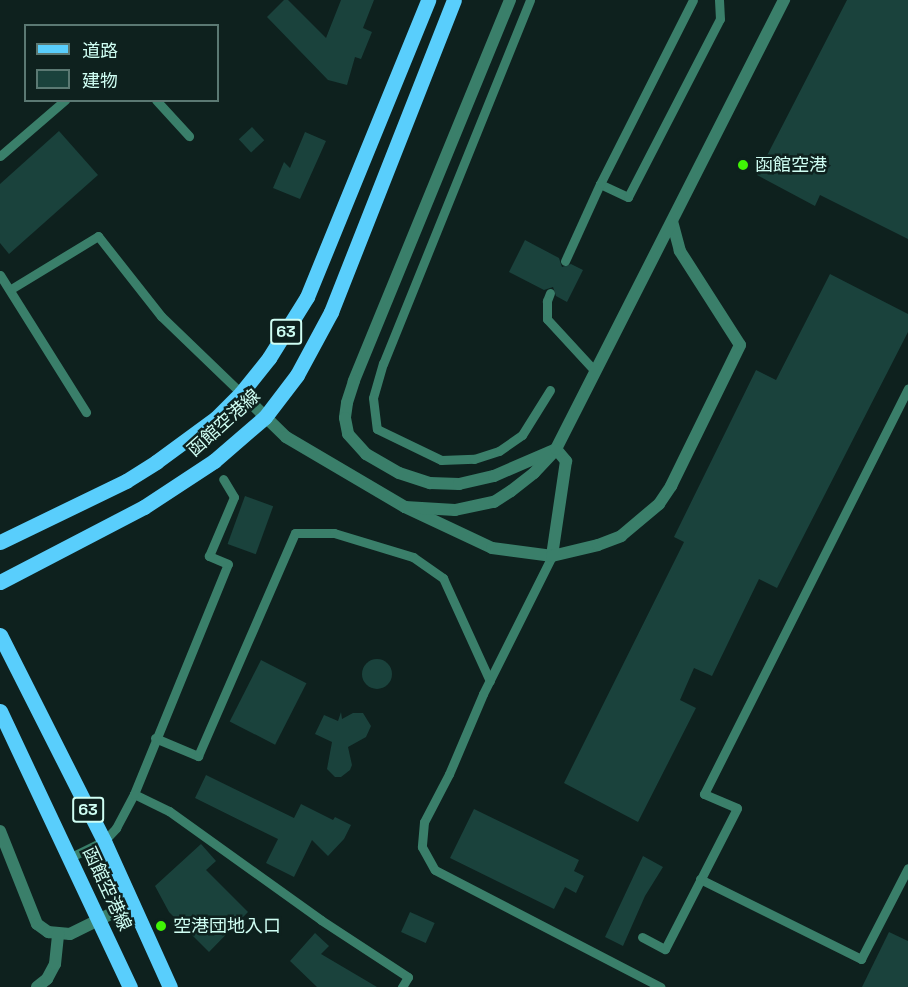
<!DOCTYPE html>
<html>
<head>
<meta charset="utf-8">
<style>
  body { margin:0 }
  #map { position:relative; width:908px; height:987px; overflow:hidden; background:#0e211e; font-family:"Space Grotesk","Noto Sans JP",sans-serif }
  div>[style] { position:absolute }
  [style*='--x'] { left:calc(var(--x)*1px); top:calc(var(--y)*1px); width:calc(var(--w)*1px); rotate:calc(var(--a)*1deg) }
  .building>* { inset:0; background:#1a423c; transform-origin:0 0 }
  .round { border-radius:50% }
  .service>* { height:9px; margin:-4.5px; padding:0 4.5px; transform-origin:4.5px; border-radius:4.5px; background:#3a7f6a }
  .minor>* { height:12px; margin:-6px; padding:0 6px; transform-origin:6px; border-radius:6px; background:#3a7f6a }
  .tertiary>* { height:12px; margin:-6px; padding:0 6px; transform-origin:6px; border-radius:6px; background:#3a7f6a }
  .primary>* { height:15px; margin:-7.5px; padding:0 7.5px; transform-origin:7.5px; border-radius:7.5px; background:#59cefc }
  .dots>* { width:16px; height:16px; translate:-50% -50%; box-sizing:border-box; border:3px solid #0e211e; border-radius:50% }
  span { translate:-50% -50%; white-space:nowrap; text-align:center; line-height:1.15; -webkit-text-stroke:5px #0e211e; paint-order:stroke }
  .shield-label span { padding:2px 4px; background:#0e211e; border:2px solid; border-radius:4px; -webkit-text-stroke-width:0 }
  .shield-label { font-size:16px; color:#cffef3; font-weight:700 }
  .poi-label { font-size:18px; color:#cffef3 }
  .left { translate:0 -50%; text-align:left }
  .street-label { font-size:18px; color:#cffef3 }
  .legend { position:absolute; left:24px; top:24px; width:195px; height:78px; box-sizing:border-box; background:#0e211e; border:2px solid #5b7973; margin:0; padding:8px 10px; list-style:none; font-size:18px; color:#cffef3 }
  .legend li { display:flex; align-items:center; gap:12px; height:30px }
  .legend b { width:30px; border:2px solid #5b7973 }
</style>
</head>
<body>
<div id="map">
  <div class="building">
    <i style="clip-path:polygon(284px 0,288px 0,326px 38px,341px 0,374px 0,363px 28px,372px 32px,361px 59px,355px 57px,347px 85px,328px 80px,267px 17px)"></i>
    <i style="clip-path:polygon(847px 0,908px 0,908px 239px,820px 195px,815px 206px,757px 175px)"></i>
    <i style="left:252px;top:127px;width:18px;height:18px;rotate:47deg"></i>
    <i style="clip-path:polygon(59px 131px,98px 175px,9px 254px,0 243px,0 184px)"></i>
    <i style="clip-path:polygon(305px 132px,326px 141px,300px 199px,273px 188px,284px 162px,290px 168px)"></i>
    <i style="clip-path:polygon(525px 240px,559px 258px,562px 267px,571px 264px,583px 270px,567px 302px,556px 296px,553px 287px,544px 290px,509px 272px)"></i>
    <i style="clip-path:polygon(830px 274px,908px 314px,908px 332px,777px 588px,759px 579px,712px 676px,694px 668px,680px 700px,696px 708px,638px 822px,564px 783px,684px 542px,674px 537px,756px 370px,776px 380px)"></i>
    <i style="left:245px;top:496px;width:30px;height:51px;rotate:20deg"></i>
    <i class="round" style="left:362px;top:659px;width:30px;height:30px"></i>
    <i style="left:261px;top:660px;width:51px;height:69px;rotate:27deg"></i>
    <i style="clip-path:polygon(341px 712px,342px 719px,353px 713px,363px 713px,371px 726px,366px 737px,348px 747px,352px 765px,350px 770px,341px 777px,335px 777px,327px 769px,332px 742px,315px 734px,324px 715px,338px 721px)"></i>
    <i style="clip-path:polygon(206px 775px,294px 818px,301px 804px,333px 820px,335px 817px,351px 825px,344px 839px,328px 856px,312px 840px,294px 877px,266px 863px,278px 839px,195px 798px)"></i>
    <i style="clip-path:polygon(474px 809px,579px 860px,574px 871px,584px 876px,576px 893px,565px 887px,554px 909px,450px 858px)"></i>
    <i style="clip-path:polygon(201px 844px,216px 861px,206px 870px,248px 912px,209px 952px,169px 912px,155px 886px)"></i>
    <i style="clip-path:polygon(643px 856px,663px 867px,645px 896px,623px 946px,605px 937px)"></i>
    <i style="left:410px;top:912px;width:27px;height:22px;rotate:24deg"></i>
    <i style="clip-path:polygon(889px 932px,908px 941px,908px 987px,862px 987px)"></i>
    <i style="clip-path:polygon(315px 933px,329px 946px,321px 954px,377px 987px,317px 987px,290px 961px)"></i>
  </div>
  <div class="service">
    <i style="--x:530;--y:0;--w:392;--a:112"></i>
    <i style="--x:383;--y:363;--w:36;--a:106"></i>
    <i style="--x:373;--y:398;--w:31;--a:83"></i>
    <i style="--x:377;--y:429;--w:71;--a:25.8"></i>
    <i style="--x:441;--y:460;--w:33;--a:-2"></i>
    <i style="--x:474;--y:459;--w:26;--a:-18"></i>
    <i style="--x:499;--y:451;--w:28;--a:-35"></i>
    <i style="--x:522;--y:435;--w:53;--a:-58.1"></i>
    <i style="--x:156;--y:100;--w:49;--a:47.5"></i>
    <i style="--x:0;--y:156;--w:86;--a:-40.7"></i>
    <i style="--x:600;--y:184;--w:31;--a:25"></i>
    <i style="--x:628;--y:197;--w:200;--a:-62.7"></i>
    <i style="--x:720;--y:19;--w:19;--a:-93"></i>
    <i style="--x:565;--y:261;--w:85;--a:-65.6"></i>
    <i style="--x:600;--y:184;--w:206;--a:-63.2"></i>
    <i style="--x:0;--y:275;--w:162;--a:57.9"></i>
    <i style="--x:11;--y:289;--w:102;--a:-31.3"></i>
    <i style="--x:98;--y:236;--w:102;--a:51.8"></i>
    <i style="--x:161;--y:316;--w:111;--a:43.9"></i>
    <i style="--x:550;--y:293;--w:9;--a:111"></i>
    <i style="--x:547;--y:301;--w:18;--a:90"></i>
    <i style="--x:547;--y:319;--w:71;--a:47.3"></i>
    <i style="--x:552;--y:556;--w:154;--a:116.6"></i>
    <i style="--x:483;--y:694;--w:87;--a:113"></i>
    <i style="--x:449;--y:774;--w:54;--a:117.5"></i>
    <i style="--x:424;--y:822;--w:25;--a:95"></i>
    <i style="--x:422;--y:847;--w:26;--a:61"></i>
    <i style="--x:435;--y:870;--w:254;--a:27.4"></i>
    <i style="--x:155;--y:738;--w:47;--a:22.7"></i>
    <i style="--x:198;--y:756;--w:243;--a:-66.5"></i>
    <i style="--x:295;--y:533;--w:39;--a:0"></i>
    <i style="--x:334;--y:533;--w:83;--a:16.9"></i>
    <i style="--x:413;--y:557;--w:37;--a:35"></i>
    <i style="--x:443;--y:578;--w:113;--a:65.5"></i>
    <i style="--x:134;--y:794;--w:39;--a:26"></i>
    <i style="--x:169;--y:811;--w:187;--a:35.6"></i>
    <i style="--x:321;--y:920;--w:104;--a:33.2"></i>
    <i style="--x:408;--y:977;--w:12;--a:121"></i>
    <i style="--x:71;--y:857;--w:37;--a:-26"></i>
    <i style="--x:104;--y:841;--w:18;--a:-47"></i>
    <i style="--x:116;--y:828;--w:38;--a:-62"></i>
    <i style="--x:134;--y:794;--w:248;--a:-67.8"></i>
    <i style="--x:228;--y:564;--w:21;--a:-157"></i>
    <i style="--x:209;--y:556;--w:64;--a:-67"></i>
    <i style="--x:234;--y:497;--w:21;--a:-121"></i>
    <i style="--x:700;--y:879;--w:180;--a:26.4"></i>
    <i style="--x:861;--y:959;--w:102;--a:-62.7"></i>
    <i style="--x:642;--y:937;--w:26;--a:28"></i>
    <i style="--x:665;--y:949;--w:158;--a:-62.9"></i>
    <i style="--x:737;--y:808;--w:36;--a:-157"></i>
    <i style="--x:704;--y:794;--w:454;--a:-63.3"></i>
  </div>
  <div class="minor">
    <i style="--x:510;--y:0;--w:412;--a:112.3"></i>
    <i style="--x:354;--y:381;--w:23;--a:108"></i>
    <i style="--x:347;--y:403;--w:15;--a:98"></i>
    <i style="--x:345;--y:418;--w:16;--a:79"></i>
    <i style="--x:348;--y:434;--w:27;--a:48"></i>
    <i style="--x:366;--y:454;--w:38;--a:30"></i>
    <i style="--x:399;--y:473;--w:33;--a:18"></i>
    <i style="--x:430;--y:483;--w:29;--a:2"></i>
    <i style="--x:459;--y:484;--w:36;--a:-13"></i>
    <i style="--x:494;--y:476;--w:68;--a:-23.5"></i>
    <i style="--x:556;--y:449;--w:16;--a:50"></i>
    <i style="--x:566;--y:461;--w:96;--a:98.4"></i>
    <i style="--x:405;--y:507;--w:96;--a:25.2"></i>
    <i style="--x:492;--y:548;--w:61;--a:7.6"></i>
    <i style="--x:552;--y:556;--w:47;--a:-13.4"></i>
    <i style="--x:598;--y:545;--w:25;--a:-21"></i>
    <i style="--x:621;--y:536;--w:50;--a:-40.1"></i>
    <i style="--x:659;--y:504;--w:22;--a:-56"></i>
    <i style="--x:671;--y:486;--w:157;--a:-63.9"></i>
    <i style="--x:740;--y:345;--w:112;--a:-122.6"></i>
    <i style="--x:680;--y:251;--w:30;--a:-105"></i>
    <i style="--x:0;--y:831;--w:100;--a:68.3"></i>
    <i style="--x:37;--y:924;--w:14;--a:36"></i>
    <i style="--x:48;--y:932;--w:22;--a:5"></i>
    <i style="--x:70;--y:934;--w:68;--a:-26.2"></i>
    <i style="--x:37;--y:987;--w:13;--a:-39"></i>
    <i style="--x:47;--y:979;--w:17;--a:-62"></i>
    <i style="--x:55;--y:964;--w:30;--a:-84"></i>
  </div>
  <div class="tertiary">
    <i style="--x:241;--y:393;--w:63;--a:44.4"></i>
    <i style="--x:286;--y:437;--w:138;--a:30.5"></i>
    <i style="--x:405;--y:507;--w:50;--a:3.4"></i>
    <i style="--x:455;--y:510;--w:40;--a:-12"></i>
    <i style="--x:494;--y:502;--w:20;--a:-33"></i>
    <i style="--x:511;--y:491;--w:29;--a:-38"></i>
    <i style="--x:534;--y:473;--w:33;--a:-47"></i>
    <i style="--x:556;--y:449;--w:504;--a:-63.08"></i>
  </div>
  <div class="primary">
    <i style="--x:0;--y:542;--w:140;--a:-25.8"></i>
    <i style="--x:126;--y:481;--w:36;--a:-32"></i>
    <i style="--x:156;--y:462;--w:74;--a:-36.3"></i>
    <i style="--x:216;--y:418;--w:35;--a:-45"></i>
    <i style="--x:241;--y:393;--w:45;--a:-51.3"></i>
    <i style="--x:269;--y:358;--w:72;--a:-58.1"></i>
    <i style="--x:307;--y:297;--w:321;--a:-67.8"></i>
    <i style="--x:0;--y:582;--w:162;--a:-27.5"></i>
    <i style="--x:144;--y:507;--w:84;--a:-33.3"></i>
    <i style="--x:214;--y:461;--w:67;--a:-40.8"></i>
    <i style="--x:265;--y:417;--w:53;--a:-52.7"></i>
    <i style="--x:297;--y:375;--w:72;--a:-61.6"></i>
    <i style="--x:331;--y:312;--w:335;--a:-68.5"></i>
    <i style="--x:0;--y:635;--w:231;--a:63.2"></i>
    <i style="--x:104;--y:841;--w:160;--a:65.7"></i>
    <i style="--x:0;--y:711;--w:305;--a:64.8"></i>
  </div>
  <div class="dots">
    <i style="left:743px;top:165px;background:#40f405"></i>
    <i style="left:161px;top:926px;background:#40f405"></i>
  </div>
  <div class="shield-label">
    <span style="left:286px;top:332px">63</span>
    <span style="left:88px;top:810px">63</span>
  </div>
  <div class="poi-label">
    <span class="left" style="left:755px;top:165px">函館空港</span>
    <span class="left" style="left:173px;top:926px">空港団地入口</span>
  </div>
  <div class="street-label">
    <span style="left:224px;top:423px;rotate:-42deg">函館空港線</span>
    <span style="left:107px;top:889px;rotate:65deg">函館空港線</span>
  </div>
  <ul class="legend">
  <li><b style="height:8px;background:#59cefc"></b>道路</li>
  <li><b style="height:16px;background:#1a423c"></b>建物</li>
  </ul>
</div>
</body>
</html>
